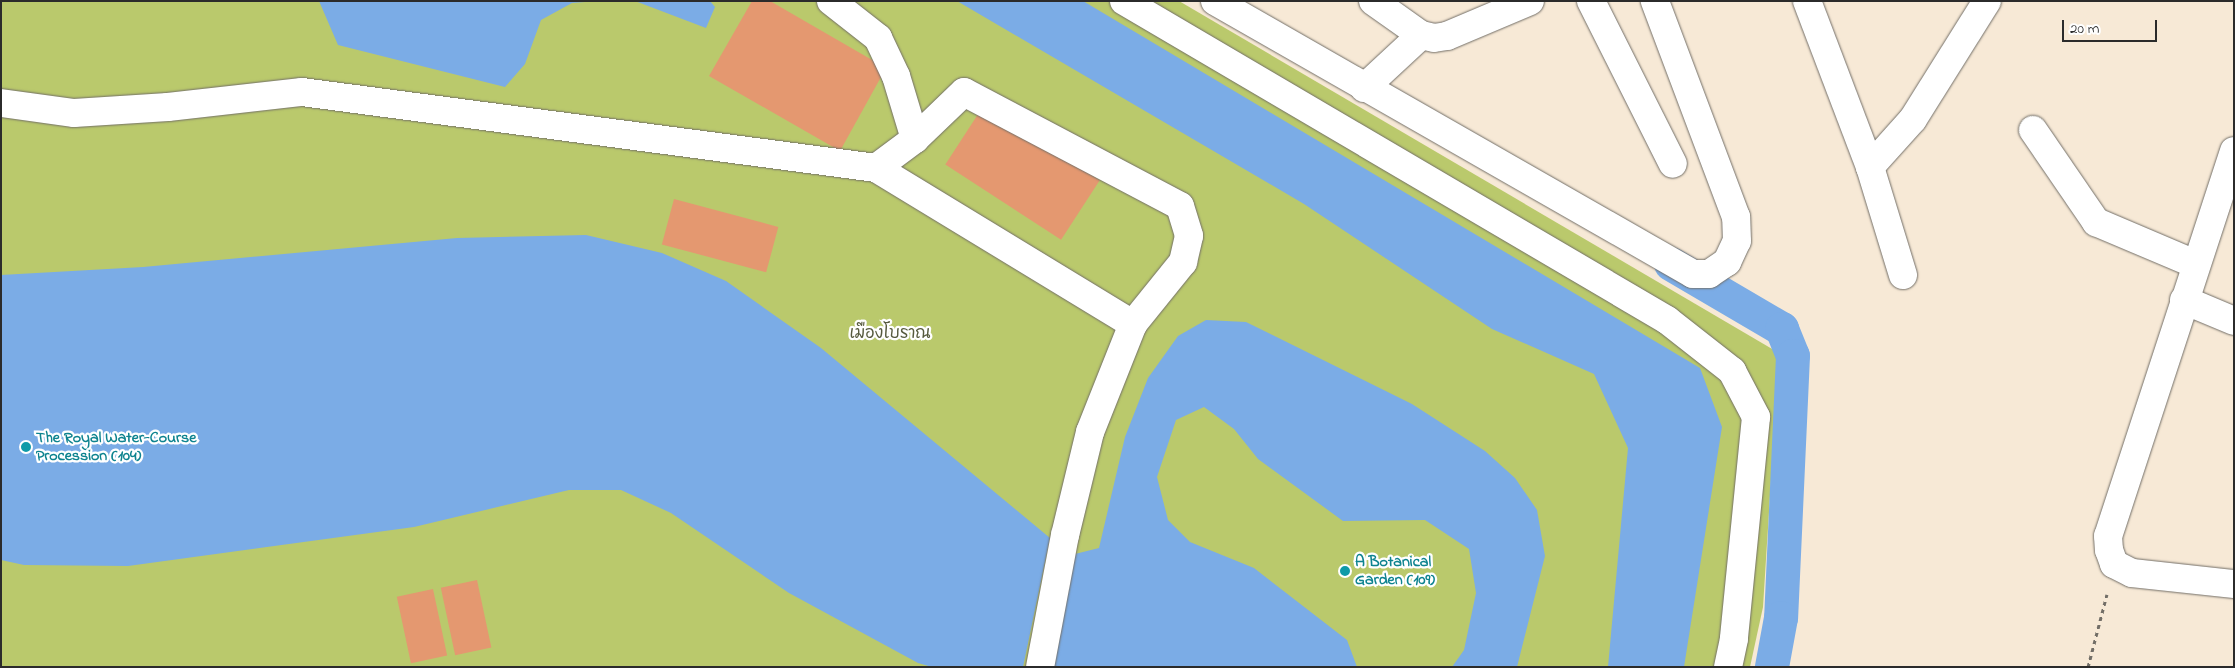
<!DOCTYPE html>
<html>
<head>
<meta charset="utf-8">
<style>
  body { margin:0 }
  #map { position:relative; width:2235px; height:668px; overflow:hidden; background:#f7e9d6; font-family:"Indie Flower","Playpen Sans Thai",sans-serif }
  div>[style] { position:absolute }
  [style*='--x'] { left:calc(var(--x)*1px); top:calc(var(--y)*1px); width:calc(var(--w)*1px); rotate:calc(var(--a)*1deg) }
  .green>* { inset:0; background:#bac96c }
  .water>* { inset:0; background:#7bace6 }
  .canal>* { height:34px; margin:-17px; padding:0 17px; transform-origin:17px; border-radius:17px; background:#7bace6 }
  .building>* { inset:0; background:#e49870; transform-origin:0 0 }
  .path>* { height:3px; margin-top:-1.5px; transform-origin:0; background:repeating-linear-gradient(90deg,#726e67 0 4px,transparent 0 8px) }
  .roads { filter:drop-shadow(0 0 1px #726e67) drop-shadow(0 0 1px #726e67) }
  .minor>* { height:28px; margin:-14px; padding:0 14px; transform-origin:14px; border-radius:14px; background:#fff }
  .dots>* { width:14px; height:14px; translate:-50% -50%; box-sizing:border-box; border:2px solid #fff; border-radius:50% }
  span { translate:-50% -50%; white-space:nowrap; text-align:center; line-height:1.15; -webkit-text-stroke:4.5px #fff; paint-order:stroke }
  .park-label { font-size:16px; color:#565a3e }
  .culture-label { font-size:16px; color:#0d838f; font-weight:700 }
  .left { translate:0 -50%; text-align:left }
  .frame { position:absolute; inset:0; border:2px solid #2b2b2b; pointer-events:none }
  .scale { position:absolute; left:2062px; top:20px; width:95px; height:22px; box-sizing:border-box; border:2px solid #2b2b2b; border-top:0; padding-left:6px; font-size:15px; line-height:18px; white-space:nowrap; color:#2b2b2b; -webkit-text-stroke:4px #fff; paint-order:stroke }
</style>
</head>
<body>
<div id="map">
  <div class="green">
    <i style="clip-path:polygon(1px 1px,1179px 1px,1779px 353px,1763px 607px,1750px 667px,1px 667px)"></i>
  </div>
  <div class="water">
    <i style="clip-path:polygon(319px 1px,598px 1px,572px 3px,541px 20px,525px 64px,505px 87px,338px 45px)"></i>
    <i style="clip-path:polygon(635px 1px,710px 1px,715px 7px,706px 28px)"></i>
    <i style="clip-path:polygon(957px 1px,1083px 1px,1700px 368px,1722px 427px,1684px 667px,1608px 667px,1628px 448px,1594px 374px,1492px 329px,1304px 204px)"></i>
    <i style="clip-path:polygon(586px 235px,662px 253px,726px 281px,821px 348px,1050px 538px,1023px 667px,932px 667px,918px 663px,789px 593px,671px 513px,621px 490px,569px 490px,414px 527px,128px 566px,24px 565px,1px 560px,1px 275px,143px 267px,457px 238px)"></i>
    <i style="clip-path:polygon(1206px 320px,1246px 322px,1412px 404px,1485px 451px,1515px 478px,1537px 510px,1545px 556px,1517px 667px,1452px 667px,1464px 650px,1476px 593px,1469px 549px,1425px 520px,1343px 521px,1258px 459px,1234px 429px,1204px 407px,1176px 420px,1157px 477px,1168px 520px,1190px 542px,1254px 568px,1347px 640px,1357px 667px,1054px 667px,1075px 554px,1099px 548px,1125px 437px,1148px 378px,1178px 336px)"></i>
  </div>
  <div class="canal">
    <i style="--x:1671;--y:264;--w:129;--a:30.4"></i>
    <i style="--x:1782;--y:329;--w:29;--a:68"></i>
    <i style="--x:1793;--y:356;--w:262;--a:92.6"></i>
    <i style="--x:1781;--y:618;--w:50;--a:100.4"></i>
  </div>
  <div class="building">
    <i style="clip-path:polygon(752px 1px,770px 1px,886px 68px,840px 151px,709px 76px)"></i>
    <i style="left:984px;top:105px;width:138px;height:71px;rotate:33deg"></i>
    <i style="left:674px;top:199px;width:108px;height:47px;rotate:15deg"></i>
    <i style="left:477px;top:580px;width:69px;height:37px;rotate:78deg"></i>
    <i style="left:433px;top:589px;width:68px;height:37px;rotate:78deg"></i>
  </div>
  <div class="path">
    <i style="--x:2088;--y:667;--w:75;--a:-75.4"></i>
  </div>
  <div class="roads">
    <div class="minor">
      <i style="--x:831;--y:1;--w:60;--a:38.2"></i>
      <i style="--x:878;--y:38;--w:42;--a:64.7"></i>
      <i style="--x:896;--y:76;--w:66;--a:73.2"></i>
      <i style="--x:1124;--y:1;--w:630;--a:30.43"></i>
      <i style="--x:1667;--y:320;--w:83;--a:38.1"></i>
      <i style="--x:1732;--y:371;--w:52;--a:62.4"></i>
      <i style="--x:1756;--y:417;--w:223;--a:95.7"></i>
      <i style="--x:1734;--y:639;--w:29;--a:102"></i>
      <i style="--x:1215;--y:1;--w:550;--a:29.73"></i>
      <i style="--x:1693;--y:274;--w:16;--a:0"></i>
      <i style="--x:1709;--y:274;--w:22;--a:-34"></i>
      <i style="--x:1727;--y:262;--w:23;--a:-65"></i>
      <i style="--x:1737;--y:241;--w:24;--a:-92"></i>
      <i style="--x:1736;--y:217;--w:231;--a:-110.6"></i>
      <i style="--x:1373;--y:1;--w:59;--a:35.3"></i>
      <i style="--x:1421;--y:35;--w:13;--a:13"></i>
      <i style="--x:1434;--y:38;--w:13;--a:-9"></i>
      <i style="--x:1447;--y:36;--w:90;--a:-22.9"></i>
      <i style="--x:1591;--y:1;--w:182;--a:63.3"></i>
      <i style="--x:1807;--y:1;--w:178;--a:69.2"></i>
      <i style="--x:1870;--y:167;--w:113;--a:73"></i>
      <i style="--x:1364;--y:88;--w:78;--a:-42.9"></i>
      <i style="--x:1;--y:103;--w:74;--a:7.8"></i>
      <i style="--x:74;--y:113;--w:94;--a:-3.7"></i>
      <i style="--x:168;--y:107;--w:135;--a:-6.4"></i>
      <i style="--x:302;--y:92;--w:579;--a:7.54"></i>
      <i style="--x:876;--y:168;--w:301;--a:31.3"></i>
      <i style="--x:1133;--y:324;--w:116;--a:111.7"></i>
      <i style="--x:1090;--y:432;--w:106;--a:103.6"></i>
      <i style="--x:1065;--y:535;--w:134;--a:100.7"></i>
      <i style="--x:2033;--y:130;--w:112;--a:55.6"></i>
      <i style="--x:2096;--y:222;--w:108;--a:23"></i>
      <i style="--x:2234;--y:151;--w:405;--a:108.1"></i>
      <i style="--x:2108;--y:536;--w:14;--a:86"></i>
      <i style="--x:2109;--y:550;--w:15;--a:70"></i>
      <i style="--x:2114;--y:564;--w:20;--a:27"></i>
      <i style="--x:2132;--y:573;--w:103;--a:6.2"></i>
      <i style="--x:1870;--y:167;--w:64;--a:-48.1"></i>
      <i style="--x:1913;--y:119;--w:139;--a:-57.9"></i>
      <i style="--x:876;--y:168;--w:49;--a:-36.6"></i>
      <i style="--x:915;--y:139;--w:68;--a:-43.8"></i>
      <i style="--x:964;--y:92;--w:244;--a:27.8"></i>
      <i style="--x:1180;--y:206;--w:31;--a:73"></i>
      <i style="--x:1189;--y:236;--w:27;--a:103"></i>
      <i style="--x:1183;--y:262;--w:80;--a:128.9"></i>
      <i style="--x:2184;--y:300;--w:54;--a:22.8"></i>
    </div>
  </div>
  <div class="dots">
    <i style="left:26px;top:447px;background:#0f9aa8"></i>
    <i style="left:1345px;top:571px;background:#0f9aa8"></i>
  </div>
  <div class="park-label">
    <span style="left:890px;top:334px">เมืองโบราณ</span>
  </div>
  <div class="culture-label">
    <span class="left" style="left:36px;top:447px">The Royal Water-Course<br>Procession (104)</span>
    <span class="left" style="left:1355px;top:571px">A Botanical<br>Garden (109)</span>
  </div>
  <div class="frame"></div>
  <div class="scale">20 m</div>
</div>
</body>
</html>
